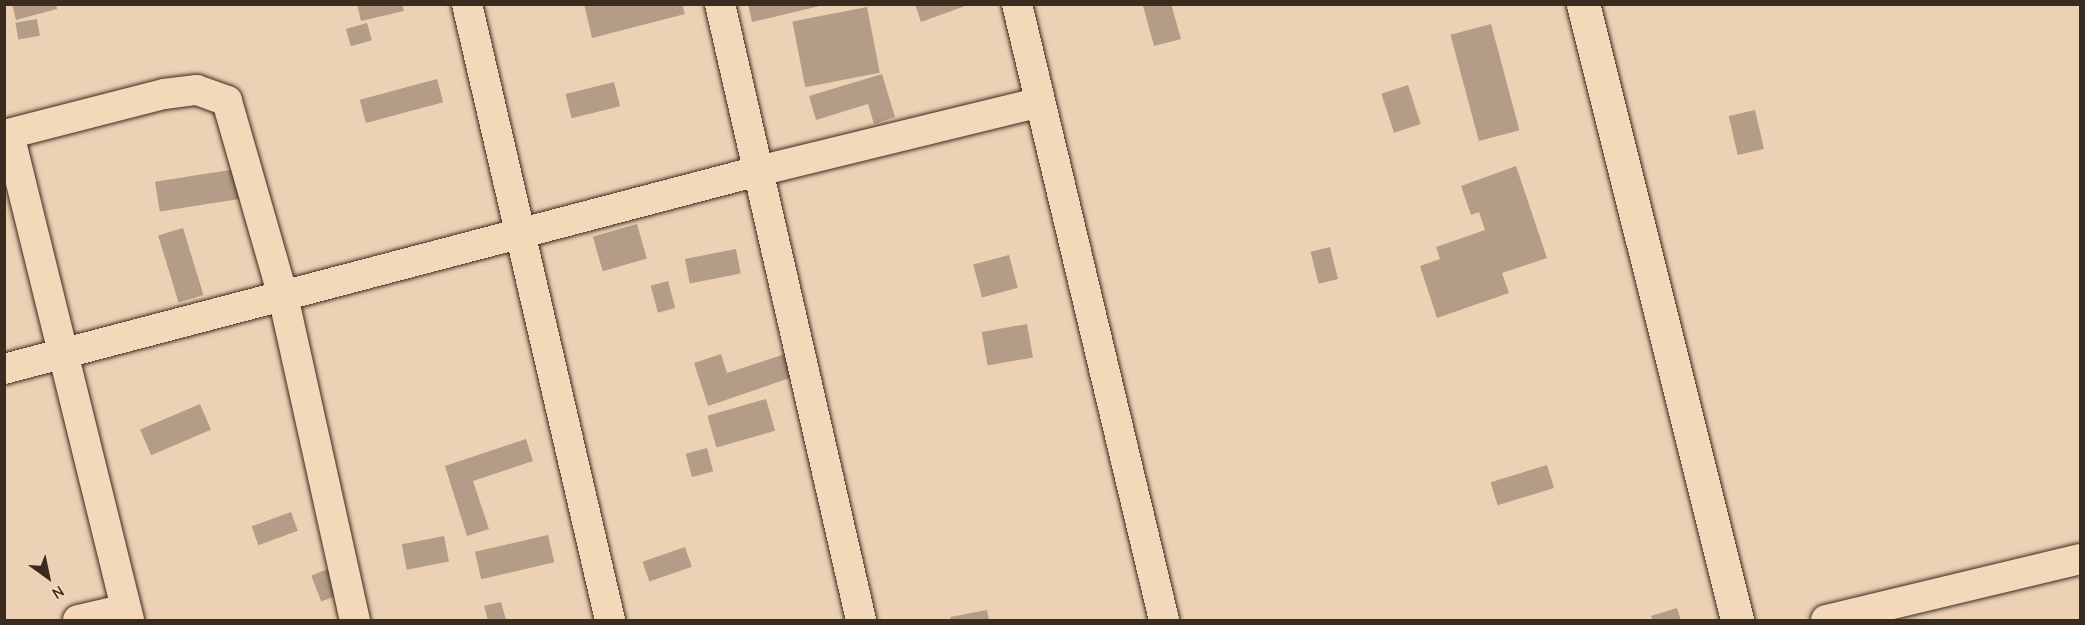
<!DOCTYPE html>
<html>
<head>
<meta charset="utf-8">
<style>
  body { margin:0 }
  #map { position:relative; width:2085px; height:625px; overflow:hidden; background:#ecd1b4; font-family:"Comic Neue",sans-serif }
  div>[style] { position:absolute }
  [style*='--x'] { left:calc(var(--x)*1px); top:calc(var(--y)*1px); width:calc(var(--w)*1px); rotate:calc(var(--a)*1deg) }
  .building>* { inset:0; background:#b49d86; transform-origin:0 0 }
  .roads { filter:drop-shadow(0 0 2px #3b2a1e) drop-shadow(0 0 2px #3b2a1e) }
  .street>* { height:30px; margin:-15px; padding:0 15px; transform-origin:15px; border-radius:15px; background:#f3d8ba }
  .secondary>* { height:33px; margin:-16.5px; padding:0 16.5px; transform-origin:16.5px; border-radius:16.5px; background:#f3d8ba }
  span { translate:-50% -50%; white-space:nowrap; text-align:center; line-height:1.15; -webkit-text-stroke:4.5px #f3d8ba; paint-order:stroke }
  .frame { position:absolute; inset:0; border:6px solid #3b2a1e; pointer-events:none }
  .north { position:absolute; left:18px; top:547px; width:60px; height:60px; -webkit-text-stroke:4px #f3d8ba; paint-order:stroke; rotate:147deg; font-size:16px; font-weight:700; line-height:24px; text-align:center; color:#3b2a1e }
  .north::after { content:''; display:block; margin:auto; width:21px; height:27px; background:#3b2a1e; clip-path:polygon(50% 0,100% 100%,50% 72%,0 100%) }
</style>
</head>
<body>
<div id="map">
  <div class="building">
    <i style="clip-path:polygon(12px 4px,56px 4px,57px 9px,16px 20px)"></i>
    <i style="clip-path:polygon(357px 4px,402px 4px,404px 11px,361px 21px)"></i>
    <i style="clip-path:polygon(584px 4px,682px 4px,685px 14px,592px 38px)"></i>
    <i style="clip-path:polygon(748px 4px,824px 4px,824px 5px,752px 22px)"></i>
    <i style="clip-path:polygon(915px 4px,968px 4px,968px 5px,921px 22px)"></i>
    <i style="clip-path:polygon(1171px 4px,1181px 39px,1154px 46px,1143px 6px)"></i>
    <i style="left:867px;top:7px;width:67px;height:76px;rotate:79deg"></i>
    <i style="left:37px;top:19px;width:17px;height:22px;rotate:80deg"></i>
    <i style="left:367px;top:23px;width:18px;height:22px;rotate:74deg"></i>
    <i style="left:1491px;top:24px;width:110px;height:42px;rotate:75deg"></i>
    <i style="clip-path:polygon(882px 74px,895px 117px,874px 124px,868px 104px,816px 120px,809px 96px)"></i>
    <i style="left:437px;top:79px;width:24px;height:80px;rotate:75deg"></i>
    <i style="left:614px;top:82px;width:25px;height:50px;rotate:76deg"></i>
    <i style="left:1408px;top:85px;width:41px;height:28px;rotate:72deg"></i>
    <i style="left:1755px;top:110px;width:40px;height:27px;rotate:77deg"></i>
    <i style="clip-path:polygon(1516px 166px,1547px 258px,1502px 273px,1509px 293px,1437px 318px,1420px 266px,1440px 259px,1436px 247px,1485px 230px,1479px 212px,1471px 215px,1461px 186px)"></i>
    <i style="left:236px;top:169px;width:30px;height:82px;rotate:81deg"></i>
    <i style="left:637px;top:224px;width:36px;height:46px;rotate:74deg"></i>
    <i style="left:183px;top:228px;width:70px;height:26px;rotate:73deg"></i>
    <i style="left:1330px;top:247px;width:33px;height:20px;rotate:76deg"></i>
    <i style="left:736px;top:249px;width:25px;height:52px;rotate:79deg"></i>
    <i style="left:1009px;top:255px;width:34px;height:37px;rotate:75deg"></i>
    <i style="left:668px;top:281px;width:28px;height:18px;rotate:75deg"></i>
    <i style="left:1027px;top:324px;width:34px;height:46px;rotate:80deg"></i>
    <i style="clip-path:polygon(721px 354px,727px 373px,785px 354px,793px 377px,708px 406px,694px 363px)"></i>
    <i style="left:766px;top:399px;width:33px;height:61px;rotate:74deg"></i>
    <i style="left:200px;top:404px;width:28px;height:65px;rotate:67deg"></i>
    <i style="clip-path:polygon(526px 439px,533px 461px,473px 481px,489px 529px,467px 536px,445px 466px)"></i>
    <i style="left:707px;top:448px;width:24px;height:22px;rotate:75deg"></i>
    <i style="left:1547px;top:465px;width:24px;height:59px;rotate:73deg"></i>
    <i style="left:291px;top:512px;width:20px;height:42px;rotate:70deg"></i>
    <i style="left:548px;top:535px;width:28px;height:75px;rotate:77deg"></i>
    <i style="left:444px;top:536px;width:26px;height:43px;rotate:79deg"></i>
    <i style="left:685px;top:547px;width:21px;height:45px;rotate:71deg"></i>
    <i style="left:328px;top:569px;width:28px;height:18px;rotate:69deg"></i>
    <i style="clip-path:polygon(501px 602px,506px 620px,488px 620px,484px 606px)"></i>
    <i style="clip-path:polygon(1677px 608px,1681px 620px,1653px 620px,1651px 616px)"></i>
    <i style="clip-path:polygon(987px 610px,989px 620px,951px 620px,950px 617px)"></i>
  </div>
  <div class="roads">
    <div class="street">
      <i style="--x:467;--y:4;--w:632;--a:76.93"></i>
      <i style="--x:720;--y:4;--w:632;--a:77.11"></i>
      <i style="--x:1017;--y:4;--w:633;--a:76.58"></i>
      <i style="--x:9;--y:134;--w:501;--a:76.13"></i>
      <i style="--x:4;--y:135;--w:165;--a:-14.4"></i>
      <i style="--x:164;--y:94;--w:33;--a:-7"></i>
      <i style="--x:197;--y:90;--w:32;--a:20"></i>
      <i style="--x:227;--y:101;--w:203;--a:74"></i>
      <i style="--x:283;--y:296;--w:332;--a:77.5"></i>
      <i style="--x:4;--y:369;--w:780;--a:-14.71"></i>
      <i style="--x:758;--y:171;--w:290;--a:-13.7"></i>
      <i style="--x:78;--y:620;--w:49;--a:-12.9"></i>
      <i style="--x:1826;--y:620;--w:261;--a:-13.5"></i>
    </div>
    <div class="secondary">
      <i style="--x:1583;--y:4;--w:635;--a:75.96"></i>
    </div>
  </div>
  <div class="frame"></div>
  <div class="north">N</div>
</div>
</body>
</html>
